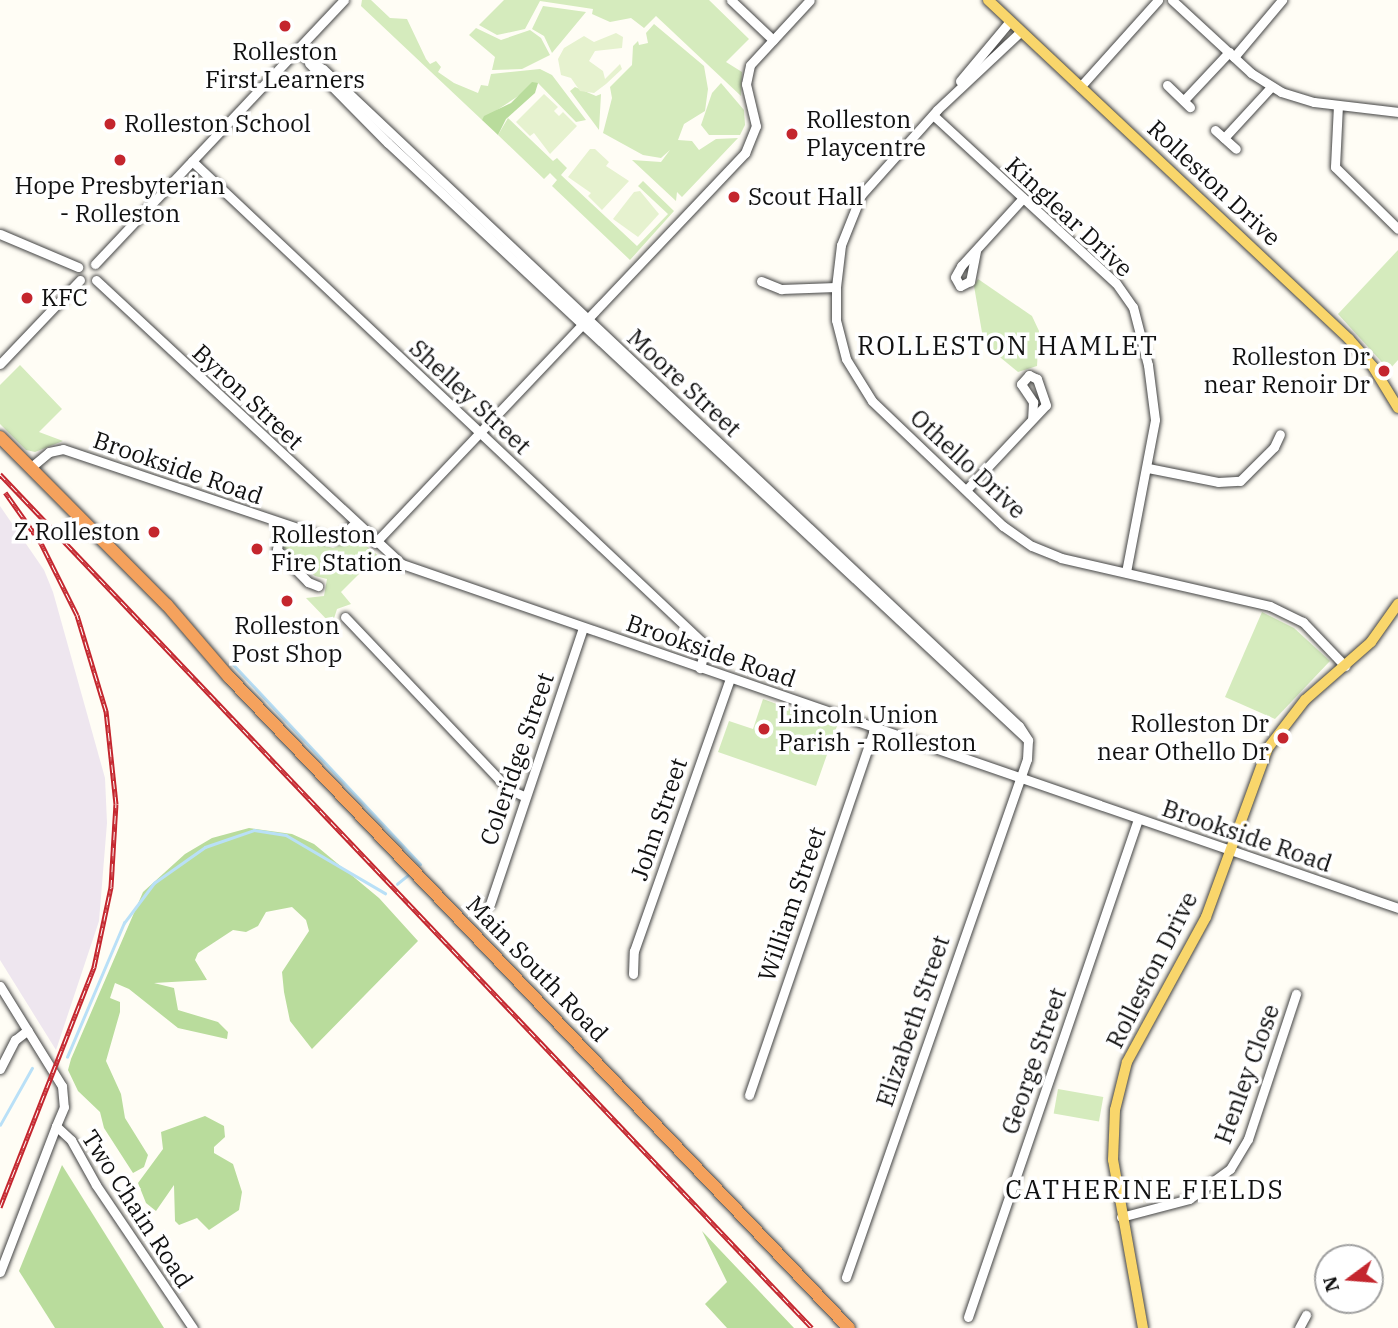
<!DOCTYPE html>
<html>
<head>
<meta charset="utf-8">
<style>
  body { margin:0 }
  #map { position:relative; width:1398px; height:1328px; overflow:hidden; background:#fffdf5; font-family:"IBM Plex Serif",serif }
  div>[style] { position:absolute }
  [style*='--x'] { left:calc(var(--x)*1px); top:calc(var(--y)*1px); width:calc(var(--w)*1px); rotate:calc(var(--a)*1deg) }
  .industrial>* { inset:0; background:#eee6ef }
  .green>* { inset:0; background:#d5ebbd; transform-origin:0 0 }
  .forest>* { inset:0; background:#b9dc9c }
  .pitch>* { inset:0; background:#e6f2cf }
  .stream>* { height:2.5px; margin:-1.25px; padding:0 1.25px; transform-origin:1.25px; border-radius:1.25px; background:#b9e0f7 }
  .roads { filter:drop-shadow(0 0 2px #444) drop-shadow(0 0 2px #444) }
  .minor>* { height:9px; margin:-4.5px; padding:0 4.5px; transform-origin:4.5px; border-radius:4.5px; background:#fff }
  .major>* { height:10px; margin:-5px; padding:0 5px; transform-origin:5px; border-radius:5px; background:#f9d66b }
  .highway>* { height:12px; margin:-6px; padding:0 6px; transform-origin:6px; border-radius:6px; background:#f5a25d }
  .rail>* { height:5px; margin-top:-2.5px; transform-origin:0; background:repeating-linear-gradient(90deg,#fff 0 8px,#c4262e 0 16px); box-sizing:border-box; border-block:2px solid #c4262e }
  .dots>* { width:19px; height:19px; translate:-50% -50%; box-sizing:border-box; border:4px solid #fff; border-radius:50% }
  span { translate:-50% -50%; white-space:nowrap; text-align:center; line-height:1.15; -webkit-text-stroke:7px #fff; paint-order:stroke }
  .poi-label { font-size:24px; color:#111 }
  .left { translate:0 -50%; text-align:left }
  .right { translate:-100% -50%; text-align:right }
  .street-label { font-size:24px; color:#111 }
  .neighbourhood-label { font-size:26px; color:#111; letter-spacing:2px }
  .north { position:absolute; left:1314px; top:1244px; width:70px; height:70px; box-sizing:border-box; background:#fff; border:2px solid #a0a0a0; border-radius:50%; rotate:254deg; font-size:19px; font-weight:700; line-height:28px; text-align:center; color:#111 }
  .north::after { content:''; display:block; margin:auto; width:24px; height:32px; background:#c4262e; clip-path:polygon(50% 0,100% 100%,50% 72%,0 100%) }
</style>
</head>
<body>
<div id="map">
  <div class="industrial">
    <i style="clip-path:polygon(0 506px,44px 570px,53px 592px,105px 778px,107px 823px,99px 921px,56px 1050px,0 960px)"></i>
  </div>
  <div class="green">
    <i style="clip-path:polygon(371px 0,390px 18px,407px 19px,426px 59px,430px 64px,436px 61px,441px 67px,438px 72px,454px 83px,478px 93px,481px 85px,488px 86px,491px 74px,540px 69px,552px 75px,586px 120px,576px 122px,538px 83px,482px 120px,361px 6px,362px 0)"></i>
    <i style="clip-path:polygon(504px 0,709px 0,749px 39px,726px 62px,742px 72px,741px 96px,656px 16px,644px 28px,631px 18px,610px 22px,592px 14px,593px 9px,540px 1px,525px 29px,497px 35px,479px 25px)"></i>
    <i style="clip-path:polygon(543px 6px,586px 12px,552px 53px,544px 36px,532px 29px)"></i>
    <i style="clip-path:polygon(654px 24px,704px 66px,708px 89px,705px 111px,684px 124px,678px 140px,692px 141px,699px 150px,716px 139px,738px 138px,682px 197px,677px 192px,676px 201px,632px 160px,661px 162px,670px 150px,661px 158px,643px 155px,603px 133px,612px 98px,610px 87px,632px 65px,633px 46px,638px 41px,639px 45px,648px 43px,646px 33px)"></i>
    <i style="clip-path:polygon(476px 28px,501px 40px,530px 30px,541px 38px,550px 55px,522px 69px,492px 70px,495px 57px,469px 35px)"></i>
    <i style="clip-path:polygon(721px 83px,744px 110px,745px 125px,740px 135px,709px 135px,701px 125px,712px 93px)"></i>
    <i style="clip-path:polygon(575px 87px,596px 96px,601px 94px,599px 130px,570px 91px)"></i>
    <i style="clip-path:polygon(508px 118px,553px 161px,557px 158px,567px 168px,561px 175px,637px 246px,668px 214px,638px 186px,643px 181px,674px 211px,630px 260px,552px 186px,557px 180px,550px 173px,544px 179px,498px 135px)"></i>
    <i style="clip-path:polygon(1398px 250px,1398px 360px,1389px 370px,1338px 314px)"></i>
    <i style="clip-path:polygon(978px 279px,1032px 316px,1039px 331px,1037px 366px,1018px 372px,984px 344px,974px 286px)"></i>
    <i style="clip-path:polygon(20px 365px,62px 409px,39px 432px,63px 441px,35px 452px,26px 450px,0 424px,0 385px)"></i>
    <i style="clip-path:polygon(291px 535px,333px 548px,354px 540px,363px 543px,388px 564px,385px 573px,366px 567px,341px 592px,351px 604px,337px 609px,332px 625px,306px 598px,324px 596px,327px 579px,315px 576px,283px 547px,282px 539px)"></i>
    <i style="clip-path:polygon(1262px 612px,1294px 628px,1330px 661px,1275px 719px,1225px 697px)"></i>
    <i style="clip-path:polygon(763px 699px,837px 726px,816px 786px,718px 752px,729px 721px,753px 729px)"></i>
    <i style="left:1058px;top:1089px;width:46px;height:25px;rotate:10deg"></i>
  </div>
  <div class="forest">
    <i style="clip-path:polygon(532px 82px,538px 83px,535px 93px,506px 119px,498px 135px,482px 120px,484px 116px,511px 103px)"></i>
    <i style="clip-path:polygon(249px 828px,292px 834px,314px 844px,379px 898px,418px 941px,312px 1049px,290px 1021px,284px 992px,282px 972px,309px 931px,306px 920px,292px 907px,266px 912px,258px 926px,246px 932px,233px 930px,198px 953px,195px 960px,207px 980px,154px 983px,174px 988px,178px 1010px,218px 1022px,228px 1032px,227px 1039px,178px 1028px,129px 989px,115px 983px,110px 998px,120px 1002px,120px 1012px,106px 1061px,121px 1094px,125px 1118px,148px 1155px,144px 1167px,133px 1173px,104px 1128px,100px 1112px,78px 1091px,68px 1070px,71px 1059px,143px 892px,185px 854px,212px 838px)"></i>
    <i style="clip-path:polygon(205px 1116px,224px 1126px,225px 1137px,214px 1147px,214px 1153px,233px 1164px,242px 1192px,239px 1210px,209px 1230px,197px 1218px,179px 1225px,175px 1221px,174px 1185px,156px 1211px,146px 1203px,138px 1183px,163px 1149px,161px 1132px)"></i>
    <i style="clip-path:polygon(62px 1165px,164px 1328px,55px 1328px,19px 1271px)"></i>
    <i style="clip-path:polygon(702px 1231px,794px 1328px,727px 1328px,705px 1304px,727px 1282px)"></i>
  </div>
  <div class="pitch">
    <i style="clip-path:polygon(616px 33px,623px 37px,622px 48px,595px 51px,589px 61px,603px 71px,605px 79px,620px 64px,622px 69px,606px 84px,594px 93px,580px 91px,571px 78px,561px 75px,558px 59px,564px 48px,584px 36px,594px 42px)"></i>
    <i style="clip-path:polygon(544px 94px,558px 107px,554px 111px,559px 116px,563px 112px,577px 126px,550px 154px,534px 133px,530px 136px,516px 122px)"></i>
    <i style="clip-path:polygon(590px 149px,595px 149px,609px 162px,606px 166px,629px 181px,602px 210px,588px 196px,591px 193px,568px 177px)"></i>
    <i style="clip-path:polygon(640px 191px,659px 214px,638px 237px,613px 219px,634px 192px)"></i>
  </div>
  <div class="stream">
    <i style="--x:233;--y:664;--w:274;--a:46.9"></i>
    <i style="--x:397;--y:884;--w:13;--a:-39"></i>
    <i style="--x:67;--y:1057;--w:146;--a:-67"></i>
    <i style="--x:124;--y:923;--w:50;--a:-53.1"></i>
    <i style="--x:154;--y:883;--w:62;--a:-35.2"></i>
    <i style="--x:205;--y:847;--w:52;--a:-19.1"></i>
    <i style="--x:254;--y:830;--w:32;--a:9"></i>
    <i style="--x:286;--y:835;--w:115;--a:30.4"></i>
    <i style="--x:0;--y:1125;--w:65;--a:-60.7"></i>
  </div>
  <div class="roads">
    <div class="minor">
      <i style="--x:731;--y:0;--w:58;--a:43.6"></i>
      <i style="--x:1172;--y:0;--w:108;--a:42.7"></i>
      <i style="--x:1251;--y:73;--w:36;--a:32"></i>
      <i style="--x:1281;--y:92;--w:34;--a:17"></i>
      <i style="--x:1314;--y:102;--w:85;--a:6.8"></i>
      <i style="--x:1021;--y:31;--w:115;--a:136.8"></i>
      <i style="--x:937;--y:110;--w:114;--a:131.8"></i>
      <i style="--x:861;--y:195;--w:54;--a:111.8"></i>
      <i style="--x:841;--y:245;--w:42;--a:96.8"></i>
      <i style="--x:836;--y:287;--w:33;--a:90"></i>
      <i style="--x:836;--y:320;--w:40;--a:75.6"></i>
      <i style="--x:846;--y:359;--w:49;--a:58.2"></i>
      <i style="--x:872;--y:401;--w:181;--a:43.7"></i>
      <i style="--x:1003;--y:526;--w:35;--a:35"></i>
      <i style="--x:1032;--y:546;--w:31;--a:22"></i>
      <i style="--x:1061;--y:558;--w:214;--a:12.9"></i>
      <i style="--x:1270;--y:606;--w:37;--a:26"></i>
      <i style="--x:1303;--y:622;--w:61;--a:46.3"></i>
      <i style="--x:296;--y:51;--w:32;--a:34"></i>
      <i style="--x:323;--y:69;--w:957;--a:43.35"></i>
      <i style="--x:1019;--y:726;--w:17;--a:57"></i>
      <i style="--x:1028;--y:740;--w:19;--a:93"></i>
      <i style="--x:1027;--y:759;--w:549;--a:109.26"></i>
      <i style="--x:1234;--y:57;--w:75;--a:-49.9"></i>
      <i style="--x:309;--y:63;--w:112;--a:45.4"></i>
      <i style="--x:388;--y:143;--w:874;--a:43.01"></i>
      <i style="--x:960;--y:81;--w:78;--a:-50.2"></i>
      <i style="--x:1167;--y:85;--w:32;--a:44"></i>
      <i style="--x:1080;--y:87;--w:117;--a:-48.1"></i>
      <i style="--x:1184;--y:100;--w:66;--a:-46.8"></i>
      <i style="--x:1338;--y:105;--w:62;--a:92.8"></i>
      <i style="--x:1335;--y:167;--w:88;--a:44.5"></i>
      <i style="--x:933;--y:115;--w:248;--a:42.6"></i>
      <i style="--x:1116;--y:283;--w:29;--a:55"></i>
      <i style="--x:1133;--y:307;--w:60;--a:75.5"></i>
      <i style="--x:1148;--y:365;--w:55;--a:82.7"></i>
      <i style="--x:1155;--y:420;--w:155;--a:100.8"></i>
      <i style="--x:1215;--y:130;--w:28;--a:42"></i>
      <i style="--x:1224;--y:138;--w:69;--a:-47.3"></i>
      <i style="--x:192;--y:161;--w:700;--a:43.32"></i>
      <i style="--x:701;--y:641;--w:10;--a:66"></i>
      <i style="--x:705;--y:650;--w:19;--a:106"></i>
      <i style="--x:0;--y:234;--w:85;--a:22.9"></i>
      <i style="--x:976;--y:251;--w:31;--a:101"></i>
      <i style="--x:970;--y:281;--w:11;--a:153"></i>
      <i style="--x:960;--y:286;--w:10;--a:-119"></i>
      <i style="--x:955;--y:277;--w:13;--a:-61"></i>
      <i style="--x:961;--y:266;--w:92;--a:-47.6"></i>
      <i style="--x:95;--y:264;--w:363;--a:-46.7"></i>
      <i style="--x:96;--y:280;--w:417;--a:42.9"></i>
      <i style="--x:402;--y:564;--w:1054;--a:19.05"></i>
      <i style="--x:761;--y:281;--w:22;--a:22"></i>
      <i style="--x:781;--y:289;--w:55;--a:-2.1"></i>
      <i style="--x:0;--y:364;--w:116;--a:-46.4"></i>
      <i style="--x:30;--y:468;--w:25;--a:-40"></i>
      <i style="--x:49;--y:452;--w:14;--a:-12"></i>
      <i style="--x:63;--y:449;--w:279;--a:18.6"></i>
      <i style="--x:327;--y:538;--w:12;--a:0"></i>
      <i style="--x:339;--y:538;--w:21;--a:-43"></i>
      <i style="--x:1148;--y:468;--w:71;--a:11.3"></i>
      <i style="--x:1218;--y:482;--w:22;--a:-3"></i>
      <i style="--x:1240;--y:481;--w:48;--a:-45"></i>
      <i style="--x:1274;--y:447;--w:14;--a:-65"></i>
      <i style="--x:967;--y:489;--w:115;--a:-46.8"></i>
      <i style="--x:1046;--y:405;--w:28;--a:-109"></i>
      <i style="--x:1037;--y:379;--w:9;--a:-153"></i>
      <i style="--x:1029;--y:375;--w:12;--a:132"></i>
      <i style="--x:1021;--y:384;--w:22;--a:56"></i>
      <i style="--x:1033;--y:402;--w:17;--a:93"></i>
      <i style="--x:281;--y:524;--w:26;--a:99"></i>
      <i style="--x:277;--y:550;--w:45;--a:45.9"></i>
      <i style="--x:308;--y:582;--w:11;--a:22"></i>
      <i style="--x:375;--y:543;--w:538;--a:-46.51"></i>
      <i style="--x:745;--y:153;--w:29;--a:-68"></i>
      <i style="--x:756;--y:126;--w:43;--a:-103.4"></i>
      <i style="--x:746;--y:84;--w:19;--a:-78"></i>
      <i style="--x:750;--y:65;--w:88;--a:-47.3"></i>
      <i style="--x:345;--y:617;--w:237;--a:46.5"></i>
      <i style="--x:508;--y:789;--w:17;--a:24"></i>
      <i style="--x:490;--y:904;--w:292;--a:-71.4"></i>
      <i style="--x:633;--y:974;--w:23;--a:-88"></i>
      <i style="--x:634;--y:951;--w:289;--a:-70.6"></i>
      <i style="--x:0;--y:986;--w:118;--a:58.2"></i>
      <i style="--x:62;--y:1086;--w:21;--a:85"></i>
      <i style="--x:64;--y:1107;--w:21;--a:113"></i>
      <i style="--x:56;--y:1126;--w:21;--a:43"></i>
      <i style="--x:71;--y:1140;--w:51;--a:60.9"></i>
      <i style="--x:96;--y:1185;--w:173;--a:55.9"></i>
      <i style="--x:0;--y:1069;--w:33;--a:-63"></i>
      <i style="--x:15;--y:1040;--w:16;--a:-38"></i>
      <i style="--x:749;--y:1095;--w:388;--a:-71.1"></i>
      <i style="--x:1121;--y:1217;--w:70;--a:-14.8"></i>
      <i style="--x:1189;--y:1199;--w:51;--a:-36.2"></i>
      <i style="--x:1230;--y:1169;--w:35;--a:-59"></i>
      <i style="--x:1248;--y:1139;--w:153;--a:-71.7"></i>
      <i style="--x:0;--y:1272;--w:156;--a:-69"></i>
      <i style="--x:968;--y:1317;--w:526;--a:-71.15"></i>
      <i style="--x:1299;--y:1328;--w:15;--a:-62"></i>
    </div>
    <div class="major">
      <i style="--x:988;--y:0;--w:495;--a:43.2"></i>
      <i style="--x:1349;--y:339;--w:37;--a:49"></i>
      <i style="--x:1373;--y:367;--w:48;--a:58.6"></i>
      <i style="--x:1143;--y:1328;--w:171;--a:-100.1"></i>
      <i style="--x:1113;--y:1160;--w:50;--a:-87.7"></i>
      <i style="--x:1115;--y:1110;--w:49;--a:-76"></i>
      <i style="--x:1127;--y:1062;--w:165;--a:-61.4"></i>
      <i style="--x:1206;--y:917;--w:180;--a:-69.9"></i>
      <i style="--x:1268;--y:748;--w:61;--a:-52.4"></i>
      <i style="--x:1305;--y:700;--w:88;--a:-41.3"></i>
      <i style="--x:1371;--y:642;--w:47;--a:-54.6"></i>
    </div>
    <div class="highway">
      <i style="--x:0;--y:437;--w:237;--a:45.2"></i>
      <i style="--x:167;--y:605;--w:95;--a:49.3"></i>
      <i style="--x:229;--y:677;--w:899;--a:46.4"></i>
    </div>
  </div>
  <div class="rail">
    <i style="--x:0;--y:474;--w:1178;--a:46.44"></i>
    <i style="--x:0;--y:1207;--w:258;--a:-68.6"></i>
    <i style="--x:94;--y:967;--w:82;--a:-78"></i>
    <i style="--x:111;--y:887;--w:83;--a:-86.6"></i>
    <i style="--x:116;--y:804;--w:94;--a:-96.1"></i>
    <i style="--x:106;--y:711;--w:100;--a:-106.8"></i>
    <i style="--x:77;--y:615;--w:80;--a:-116.6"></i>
    <i style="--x:41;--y:543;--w:62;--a:-125.2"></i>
  </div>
  <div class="dots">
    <i style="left:285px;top:26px;background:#c4262e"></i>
    <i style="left:110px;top:124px;background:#c4262e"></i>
    <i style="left:792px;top:134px;background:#c4262e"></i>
    <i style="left:120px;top:160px;background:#c4262e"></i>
    <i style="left:734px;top:197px;background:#c4262e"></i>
    <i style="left:27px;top:298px;background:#c4262e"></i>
    <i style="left:1384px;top:371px;background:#c4262e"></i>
    <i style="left:154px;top:532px;background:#c4262e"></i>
    <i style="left:257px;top:549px;background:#c4262e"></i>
    <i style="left:287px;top:601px;background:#c4262e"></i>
    <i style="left:764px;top:729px;background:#c4262e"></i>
    <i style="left:1283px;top:738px;background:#c4262e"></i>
  </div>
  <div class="poi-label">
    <span style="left:285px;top:66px">Rolleston<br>First Learners</span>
    <span class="left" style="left:806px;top:134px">Rolleston<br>Playcentre</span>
    <span class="left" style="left:124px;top:124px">Rolleston School</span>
    <span style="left:120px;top:200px">Hope Presbyterian<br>- Rolleston</span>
    <span class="left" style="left:748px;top:197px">Scout Hall</span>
    <span class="left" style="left:41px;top:298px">KFC</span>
    <span class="right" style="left:1370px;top:371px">Rolleston Dr<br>near Renoir Dr</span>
    <span class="right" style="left:140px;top:532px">Z Rolleston</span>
    <span class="left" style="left:271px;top:549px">Rolleston<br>Fire Station</span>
    <span style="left:287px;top:640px">Rolleston<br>Post Shop</span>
    <span class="left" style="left:778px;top:729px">Lincoln Union<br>Parish - Rolleston</span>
    <span class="right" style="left:1269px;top:738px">Rolleston Dr<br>near Othello Dr</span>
  </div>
  <div class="street-label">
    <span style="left:1214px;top:183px;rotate:43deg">Rolleston Drive</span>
    <span style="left:1069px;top:217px;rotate:43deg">Kinglear Drive</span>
    <span style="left:684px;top:383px;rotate:43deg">Moore Street</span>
    <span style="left:248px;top:397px;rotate:43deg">Byron Street</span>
    <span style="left:470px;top:397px;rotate:43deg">Shelley Street</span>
    <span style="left:968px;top:464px;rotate:43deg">Othello Drive</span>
    <span style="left:178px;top:468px;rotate:19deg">Brookside Road</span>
    <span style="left:711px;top:651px;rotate:19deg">Brookside Road</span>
    <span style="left:517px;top:759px;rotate:-71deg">Coleridge Street</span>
    <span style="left:659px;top:819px;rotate:-71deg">John Street</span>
    <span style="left:1247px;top:836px;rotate:19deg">Brookside Road</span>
    <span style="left:792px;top:904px;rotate:-71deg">William Street</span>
    <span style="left:537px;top:969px;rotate:46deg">Main South Road</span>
    <span style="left:1152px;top:970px;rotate:-63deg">Rolleston Drive</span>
    <span style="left:913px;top:1021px;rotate:-71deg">Elizabeth Street</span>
    <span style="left:1034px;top:1061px;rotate:-71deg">George Street</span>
    <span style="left:1247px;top:1074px;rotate:-70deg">Henley Close</span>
    <span style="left:137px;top:1209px;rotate:57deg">Two Chain Road</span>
  </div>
  <div class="neighbourhood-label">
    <span style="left:1008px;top:346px">ROLLESTON HAMLET</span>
    <span style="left:1145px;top:1190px">CATHERINE FIELDS</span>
  </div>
  <div class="north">N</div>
</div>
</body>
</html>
